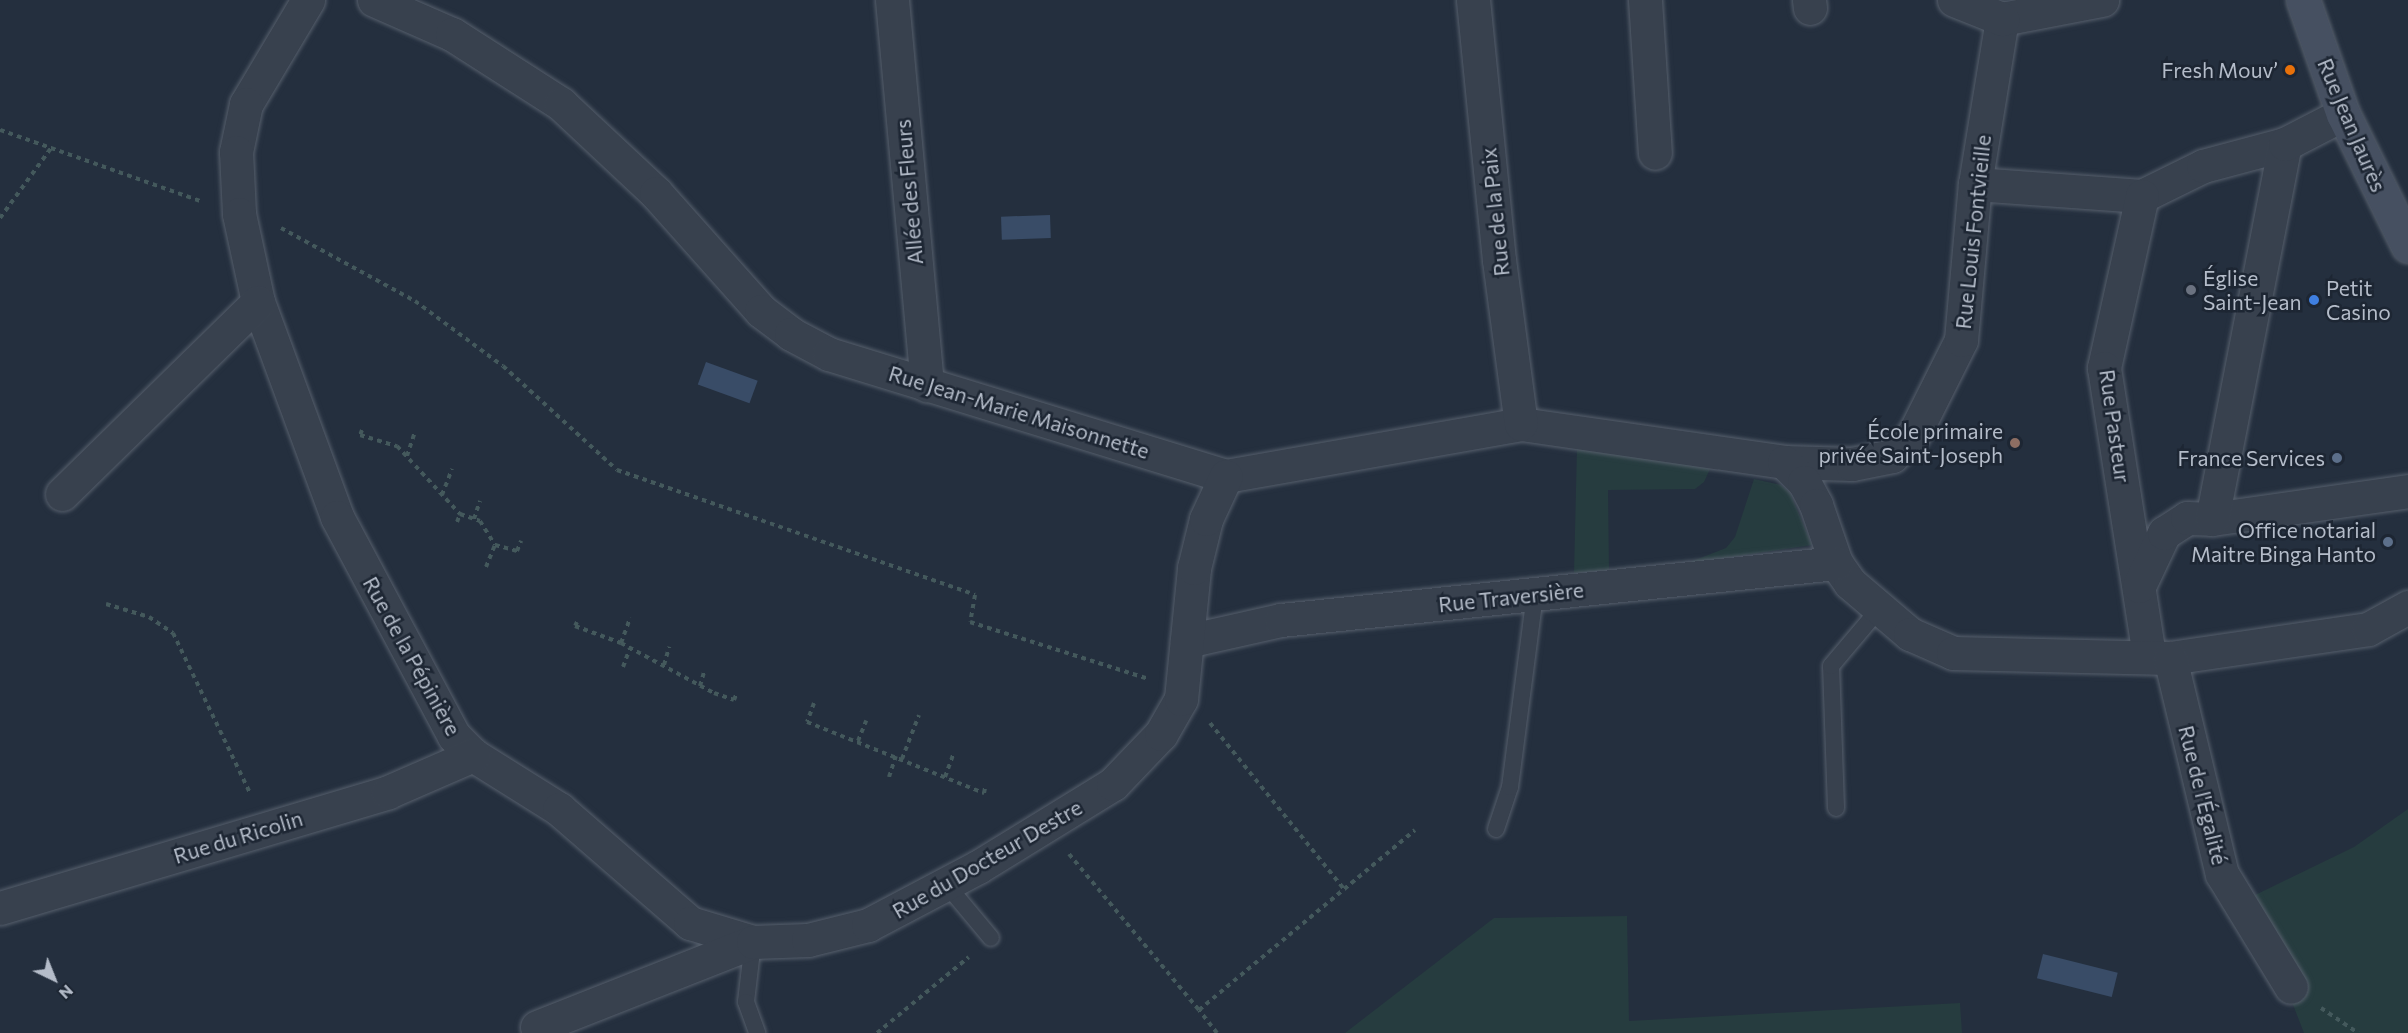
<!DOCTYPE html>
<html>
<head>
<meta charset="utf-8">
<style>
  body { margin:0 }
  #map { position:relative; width:2408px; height:1033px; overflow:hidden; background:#242f3e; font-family:Commissioner,sans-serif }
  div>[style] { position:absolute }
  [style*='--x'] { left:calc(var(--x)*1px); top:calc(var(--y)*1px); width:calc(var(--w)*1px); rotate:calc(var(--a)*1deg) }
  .green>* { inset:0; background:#263c3f }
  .water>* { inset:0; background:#394c67; transform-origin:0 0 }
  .path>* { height:4px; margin-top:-2px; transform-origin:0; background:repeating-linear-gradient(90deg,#44595c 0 4.5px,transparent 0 9px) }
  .roads { filter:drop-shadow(0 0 2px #565f6c) drop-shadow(0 0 2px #565f6c) }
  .service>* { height:16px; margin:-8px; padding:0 8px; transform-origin:8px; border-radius:8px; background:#38414e }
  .minor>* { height:33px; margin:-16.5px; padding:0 16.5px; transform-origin:16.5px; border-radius:16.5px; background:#38414e }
  .secondary>* { height:33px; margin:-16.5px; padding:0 16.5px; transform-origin:16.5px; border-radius:16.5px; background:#465061 }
  .dots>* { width:16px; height:16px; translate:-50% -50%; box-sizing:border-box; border:3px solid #1d2633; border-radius:50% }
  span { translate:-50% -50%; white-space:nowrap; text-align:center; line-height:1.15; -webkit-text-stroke:5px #1d2633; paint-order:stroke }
  .poi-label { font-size:21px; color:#b4bcc9 }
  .right { translate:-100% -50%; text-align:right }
  .left { translate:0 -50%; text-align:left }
  .street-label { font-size:21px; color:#b4bcc9 }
  .north { position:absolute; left:24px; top:949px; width:60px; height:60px; -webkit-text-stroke:4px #1d2633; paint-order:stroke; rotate:137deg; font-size:16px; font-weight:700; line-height:24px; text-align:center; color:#b4bcc9 }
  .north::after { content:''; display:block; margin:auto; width:21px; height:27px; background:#b4bcc9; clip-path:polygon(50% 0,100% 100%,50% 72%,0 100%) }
</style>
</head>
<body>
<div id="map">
  <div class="green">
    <i style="clip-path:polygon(1577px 447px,1641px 454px,1710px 469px,1704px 482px,1695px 489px,1608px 490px,1609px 570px,1574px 573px)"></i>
    <i style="clip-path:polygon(1754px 479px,1781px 485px,1790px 493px,1812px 545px,1685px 564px,1726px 548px,1735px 537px)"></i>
    <i style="clip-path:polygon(2408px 809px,2408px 1033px,2304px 1033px,2251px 897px,2354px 847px)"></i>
    <i style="clip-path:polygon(1627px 916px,1629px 1021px,1960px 1003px,1962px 1033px,1345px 1033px,1494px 918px)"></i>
  </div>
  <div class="water">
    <i style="left:1050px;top:215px;width:23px;height:49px;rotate:88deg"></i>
    <i style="left:706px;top:362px;width:55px;height:24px;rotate:20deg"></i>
    <i style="left:2043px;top:954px;width:77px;height:25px;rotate:14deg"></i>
  </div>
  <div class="path">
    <i style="--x:0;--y:130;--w:212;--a:19.5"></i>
    <i style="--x:0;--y:218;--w:87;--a:-53.9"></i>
    <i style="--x:281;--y:228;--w:153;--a:28.6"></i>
    <i style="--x:415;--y:301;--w:109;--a:36.5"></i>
    <i style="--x:503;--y:366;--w:154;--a:42.4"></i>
    <i style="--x:617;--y:470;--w:379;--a:19.2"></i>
    <i style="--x:975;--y:595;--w:27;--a:100"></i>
    <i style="--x:970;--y:622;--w:185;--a:17.7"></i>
    <i style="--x:362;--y:430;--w:5;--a:112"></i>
    <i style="--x:360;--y:435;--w:39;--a:17"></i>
    <i style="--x:397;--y:446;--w:93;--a:47.2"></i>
    <i style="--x:460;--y:514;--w:21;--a:19"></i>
    <i style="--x:480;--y:521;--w:28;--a:58"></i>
    <i style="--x:495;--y:545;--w:23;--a:15"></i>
    <i style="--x:517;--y:551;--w:11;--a:-68"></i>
    <i style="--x:407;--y:456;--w:26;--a:-72"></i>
    <i style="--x:442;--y:495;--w:28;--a:-69"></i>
    <i style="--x:474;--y:519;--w:19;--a:-72"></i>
    <i style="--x:457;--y:522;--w:9;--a:-69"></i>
    <i style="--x:486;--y:567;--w:24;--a:-68"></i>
    <i style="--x:106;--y:604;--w:45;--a:16.8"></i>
    <i style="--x:149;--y:617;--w:29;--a:34"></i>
    <i style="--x:173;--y:633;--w:178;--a:64.3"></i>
    <i style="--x:577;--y:622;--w:4;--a:117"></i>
    <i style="--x:575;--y:626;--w:49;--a:20.3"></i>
    <i style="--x:621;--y:643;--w:106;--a:28.3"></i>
    <i style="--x:714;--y:693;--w:21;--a:19"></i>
    <i style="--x:734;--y:700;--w:5;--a:-68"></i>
    <i style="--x:621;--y:643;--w:27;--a:-70"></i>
    <i style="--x:664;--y:665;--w:19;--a:-74"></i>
    <i style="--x:623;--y:667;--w:20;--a:-70"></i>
    <i style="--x:700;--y:686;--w:15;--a:-74"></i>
    <i style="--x:814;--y:703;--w:20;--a:110"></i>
    <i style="--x:807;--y:722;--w:191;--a:21.9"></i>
    <i style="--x:984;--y:793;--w:5;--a:-79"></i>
    <i style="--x:1210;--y:723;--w:213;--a:51.1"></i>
    <i style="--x:858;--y:741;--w:22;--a:-68"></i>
    <i style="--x:902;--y:759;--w:47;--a:-68.9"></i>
    <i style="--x:889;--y:777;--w:22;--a:-72"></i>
    <i style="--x:945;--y:777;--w:23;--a:-70"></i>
    <i style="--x:1069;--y:854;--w:203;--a:50.2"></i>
    <i style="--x:2321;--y:1008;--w:45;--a:34"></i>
    <i style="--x:877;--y:1033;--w:119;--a:-39.6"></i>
    <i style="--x:1217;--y:1033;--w:29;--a:-128"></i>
    <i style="--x:1199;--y:1010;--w:281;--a:-39.8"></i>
  </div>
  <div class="roads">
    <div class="service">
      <i style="--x:1836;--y:808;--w:142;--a:-92"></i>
      <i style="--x:1831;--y:666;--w:76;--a:-49.8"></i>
      <i style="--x:1496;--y:829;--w:44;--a:-71.6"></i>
      <i style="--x:1510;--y:787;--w:194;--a:-82.6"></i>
      <i style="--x:946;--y:884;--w:70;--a:50.2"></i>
      <i style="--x:753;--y:942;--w:60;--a:96.7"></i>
      <i style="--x:746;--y:1002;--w:33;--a:70"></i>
    </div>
    <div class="minor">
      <i style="--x:308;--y:0;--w:121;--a:120.8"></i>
      <i style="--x:246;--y:104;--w:49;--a:101.8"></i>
      <i style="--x:236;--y:152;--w:62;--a:87.2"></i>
      <i style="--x:239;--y:214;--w:90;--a:77.8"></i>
      <i style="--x:258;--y:302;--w:229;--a:69.8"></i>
      <i style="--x:337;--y:517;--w:248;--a:61.9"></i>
      <i style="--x:454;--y:736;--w:27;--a:45"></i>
      <i style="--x:473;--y:755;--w:102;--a:32.1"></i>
      <i style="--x:559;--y:809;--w:174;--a:41"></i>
      <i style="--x:690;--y:923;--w:66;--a:16.8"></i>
      <i style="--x:374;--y:0;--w:85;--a:23.6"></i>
      <i style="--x:452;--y:34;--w:130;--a:32.7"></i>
      <i style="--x:561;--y:104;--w:130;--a:43.1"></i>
      <i style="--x:656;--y:193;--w:158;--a:48.3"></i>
      <i style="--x:761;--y:311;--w:38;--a:37"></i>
      <i style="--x:791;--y:334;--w:43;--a:27.8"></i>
      <i style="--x:829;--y:354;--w:415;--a:17.1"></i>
      <i style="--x:1226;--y:476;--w:300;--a:-10"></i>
      <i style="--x:1521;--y:424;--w:266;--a:8.2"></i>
      <i style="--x:1784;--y:462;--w:68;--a:1.7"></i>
      <i style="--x:1852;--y:464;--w:41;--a:-11.3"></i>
      <i style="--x:1892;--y:456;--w:31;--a:-45"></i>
      <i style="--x:1914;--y:434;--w:105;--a:-63.4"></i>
      <i style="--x:1961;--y:340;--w:157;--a:-84.9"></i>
      <i style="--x:1975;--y:184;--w:167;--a:-80.7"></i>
      <i style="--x:2002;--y:19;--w:102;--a:-10.8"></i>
      <i style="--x:892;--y:0;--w:387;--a:84.8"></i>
      <i style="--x:1473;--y:0;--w:261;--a:84.3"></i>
      <i style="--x:1499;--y:260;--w:165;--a:82.4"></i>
      <i style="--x:1645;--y:0;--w:153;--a:86.3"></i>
      <i style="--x:1809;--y:0;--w:8;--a:83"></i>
      <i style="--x:1954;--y:0;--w:52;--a:21.6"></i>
      <i style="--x:1975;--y:184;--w:167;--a:4.1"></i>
      <i style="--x:2142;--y:196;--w:68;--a:-26.2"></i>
      <i style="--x:2203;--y:166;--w:85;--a:-15"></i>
      <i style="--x:2142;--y:196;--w:176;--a:102.5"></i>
      <i style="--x:2104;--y:368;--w:292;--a:81.1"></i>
      <i style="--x:1784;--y:462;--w:28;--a:45"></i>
      <i style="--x:1804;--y:482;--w:26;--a:62"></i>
      <i style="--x:1816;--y:505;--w:61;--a:71"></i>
      <i style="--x:1836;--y:563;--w:24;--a:55"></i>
      <i style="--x:1850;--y:583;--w:79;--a:40.4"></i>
      <i style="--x:1910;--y:634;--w:47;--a:23.8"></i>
      <i style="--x:1953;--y:653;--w:217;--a:1.3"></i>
      <i style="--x:2170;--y:658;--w:200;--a:-8.3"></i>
      <i style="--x:2368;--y:629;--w:46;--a:-28.8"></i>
      <i style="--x:62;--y:494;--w:274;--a:-44.4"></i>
      <i style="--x:2212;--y:519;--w:198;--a:-8.1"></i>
      <i style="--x:2139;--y:586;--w:59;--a:-64.7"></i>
      <i style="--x:2164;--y:533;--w:27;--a:-33"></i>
      <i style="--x:2187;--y:518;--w:25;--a:2"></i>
      <i style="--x:2212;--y:519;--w:382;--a:-79"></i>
      <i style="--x:2285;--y:144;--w:65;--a:-27.3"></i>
      <i style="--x:1187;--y:641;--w:96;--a:-12.6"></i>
      <i style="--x:1281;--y:620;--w:558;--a:-5.86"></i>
      <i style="--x:2170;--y:658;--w:222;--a:76.5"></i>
      <i style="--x:2222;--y:874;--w:132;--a:58.6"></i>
      <i style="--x:0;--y:908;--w:405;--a:-16.6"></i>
      <i style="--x:388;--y:792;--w:93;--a:-23.5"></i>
      <i style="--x:537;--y:1027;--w:232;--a:-21.5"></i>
      <i style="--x:753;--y:942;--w:55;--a:-2.1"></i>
      <i style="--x:808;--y:940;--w:62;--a:-14"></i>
      <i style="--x:868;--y:925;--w:124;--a:-27.8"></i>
      <i style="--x:978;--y:867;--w:158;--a:-31.6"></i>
      <i style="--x:1113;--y:784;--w:69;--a:-46.2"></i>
      <i style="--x:1161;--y:734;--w:40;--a:-60.3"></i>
      <i style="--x:1181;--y:699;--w:132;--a:-84.3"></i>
      <i style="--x:1194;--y:568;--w:50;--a:-76.2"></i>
      <i style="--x:1206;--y:519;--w:47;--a:-65.1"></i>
    </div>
    <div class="secondary">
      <i style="--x:2303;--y:0;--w:121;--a:70.7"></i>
      <i style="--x:2343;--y:114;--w:147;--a:63.8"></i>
    </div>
  </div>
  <div class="dots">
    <i style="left:2290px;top:70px;background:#e8710a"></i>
    <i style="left:2191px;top:290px;background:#6b7280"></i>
    <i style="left:2314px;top:300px;background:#3f7fe0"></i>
    <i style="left:2015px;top:443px;background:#8d6e63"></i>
    <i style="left:2337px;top:458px;background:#5c6f8a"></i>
    <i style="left:2388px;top:542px;background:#5c6f8a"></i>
  </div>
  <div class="poi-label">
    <span class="right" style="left:2278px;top:70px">Fresh Mouv’</span>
    <span class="left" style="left:2203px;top:290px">Église<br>Saint-Jean</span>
    <span class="left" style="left:2326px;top:300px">Petit<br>Casino</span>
    <span class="right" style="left:2003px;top:443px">École primaire<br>privée Saint-Joseph</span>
    <span class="right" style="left:2325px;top:458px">France Services</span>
    <span class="right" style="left:2376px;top:542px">Office notarial<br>Maitre Binga Hanto</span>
  </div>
  <div class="street-label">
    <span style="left:2352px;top:125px;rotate:67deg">Rue Jean Jaurès</span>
    <span style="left:909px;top:192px;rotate:-95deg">Allée des Fleurs</span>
    <span style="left:1495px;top:212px;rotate:-96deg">Rue de la Paix</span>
    <span style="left:1973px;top:232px;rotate:-84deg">Rue Louis Fontvieille</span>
    <span style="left:1019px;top:412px;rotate:17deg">Rue Jean-Marie Maisonnette</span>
    <span style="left:2115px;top:426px;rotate:82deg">Rue Pasteur</span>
    <span style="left:1511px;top:597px;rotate:-6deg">Rue Traversière</span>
    <span style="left:412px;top:656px;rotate:61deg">Rue de la Pépinière</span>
    <span style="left:2203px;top:795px;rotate:76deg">Rue de l'Égalité</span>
    <span style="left:238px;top:837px;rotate:-17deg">Rue du Ricolin</span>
    <span style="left:987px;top:859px;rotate:-30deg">Rue du Docteur Destre</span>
  </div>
  <div class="north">N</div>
</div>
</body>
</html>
